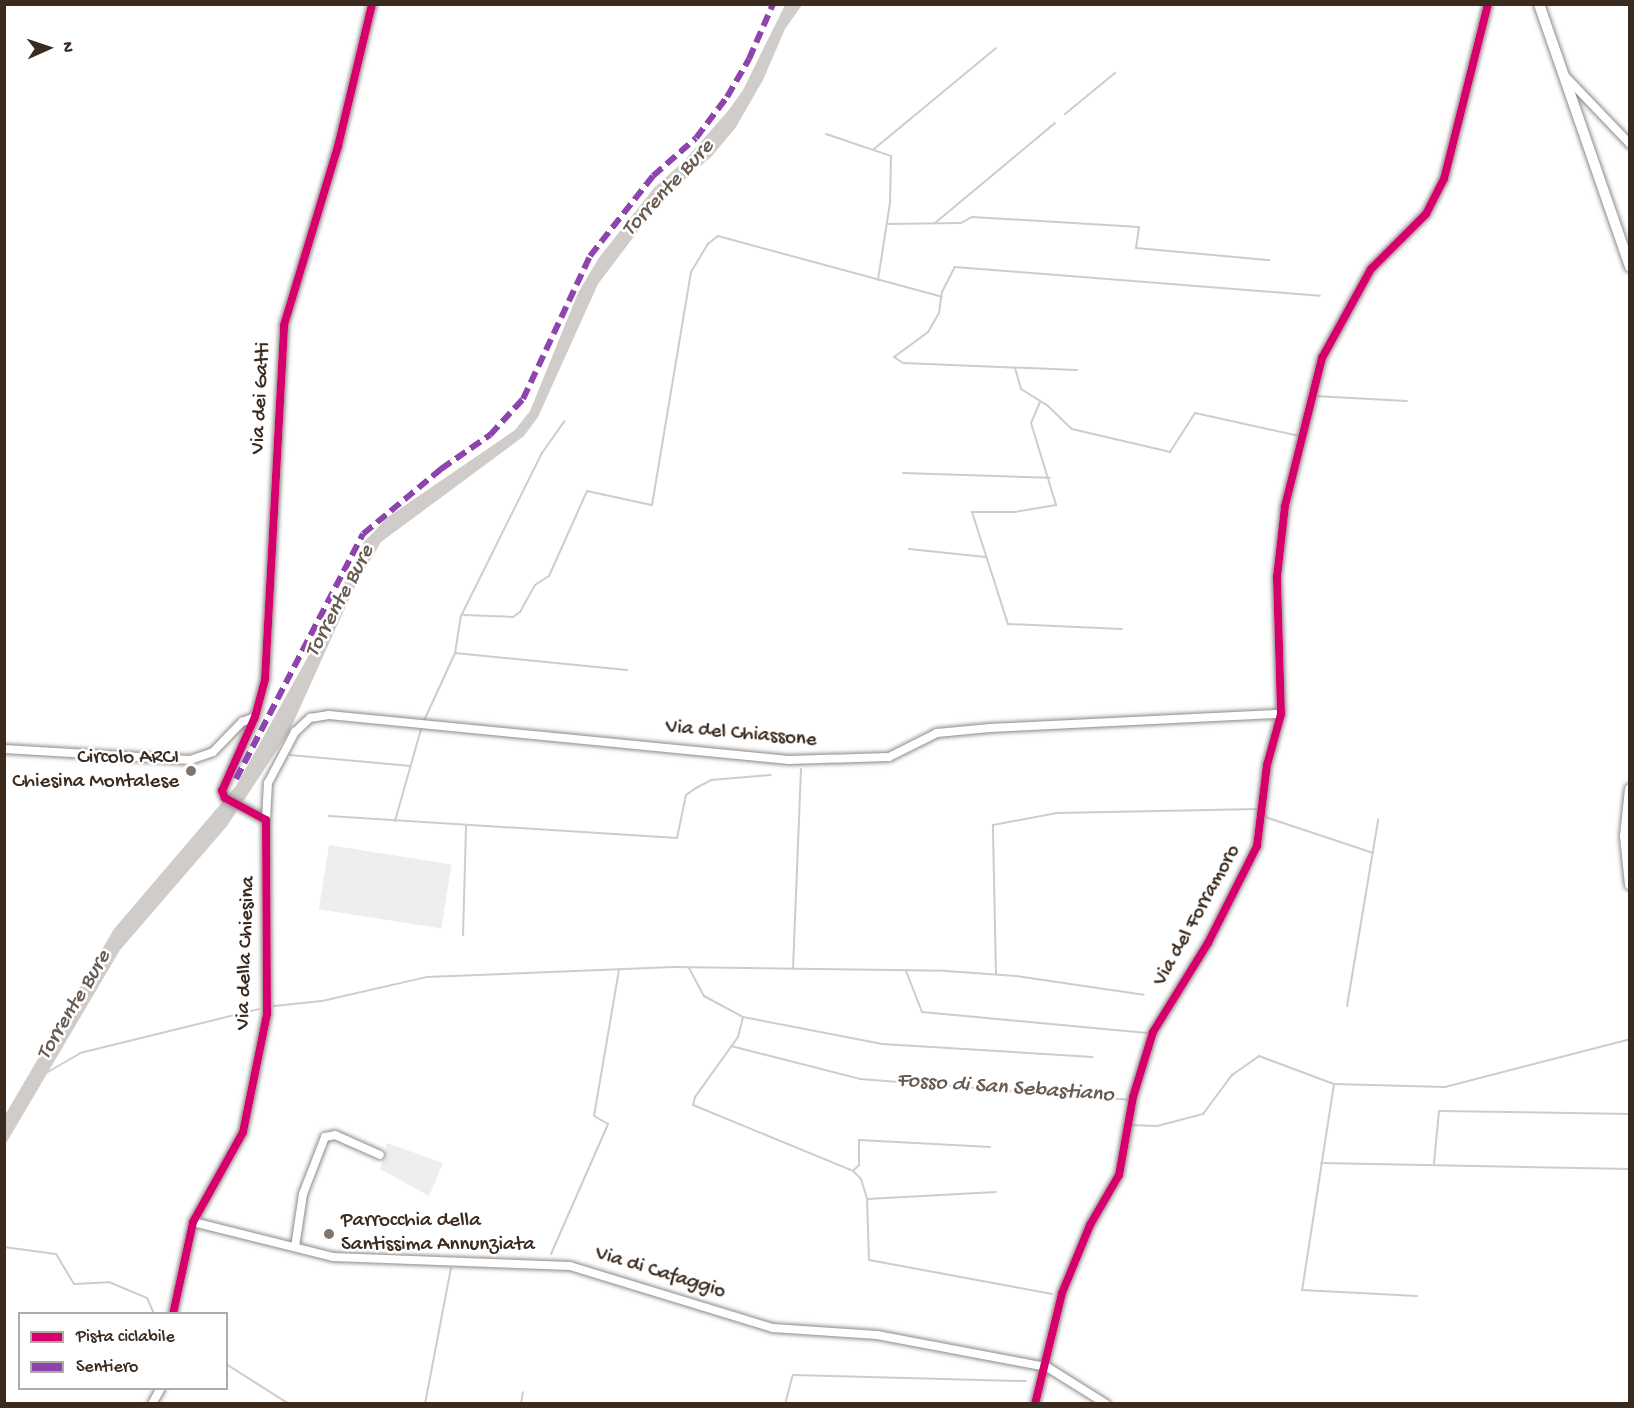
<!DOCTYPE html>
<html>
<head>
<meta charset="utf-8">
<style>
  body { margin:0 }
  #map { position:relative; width:1634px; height:1408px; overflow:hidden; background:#fff; font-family:"Gochi Hand",sans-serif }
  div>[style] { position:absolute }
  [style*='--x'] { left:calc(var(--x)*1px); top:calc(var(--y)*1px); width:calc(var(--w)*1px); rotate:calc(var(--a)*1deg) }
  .built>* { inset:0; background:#efeeed; transform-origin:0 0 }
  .water>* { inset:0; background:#d0ccca }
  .stream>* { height:2px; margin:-1px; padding:0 1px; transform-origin:1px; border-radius:1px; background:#d0ccca }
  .roads { filter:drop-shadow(0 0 2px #8e8b88) drop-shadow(0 0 2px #8e8b88) }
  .street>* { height:8px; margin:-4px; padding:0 4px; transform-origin:4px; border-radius:4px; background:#fff }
  .secondary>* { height:10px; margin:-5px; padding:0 5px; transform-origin:5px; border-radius:5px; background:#fff }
  .quiet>* { height:6px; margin-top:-3px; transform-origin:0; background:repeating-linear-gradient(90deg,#8e44ad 0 12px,transparent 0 18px) }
  .cycleway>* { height:8px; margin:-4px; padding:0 4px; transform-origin:4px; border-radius:4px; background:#d6006c }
  .dots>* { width:16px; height:16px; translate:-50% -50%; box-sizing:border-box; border:3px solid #fff; border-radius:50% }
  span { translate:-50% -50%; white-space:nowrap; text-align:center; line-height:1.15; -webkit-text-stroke:5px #fff; paint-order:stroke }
  .street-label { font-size:21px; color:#3b2a1e }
  .poi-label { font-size:21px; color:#3b2a1e }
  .right { translate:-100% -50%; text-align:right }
  .left { translate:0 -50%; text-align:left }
  .water-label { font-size:22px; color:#685b52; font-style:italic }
  .frame { position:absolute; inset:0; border:6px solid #3b2a1e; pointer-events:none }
  .legend { position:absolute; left:18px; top:1312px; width:210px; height:78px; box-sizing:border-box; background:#fff; border:2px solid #b1aaa5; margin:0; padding:8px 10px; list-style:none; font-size:18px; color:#3b2a1e }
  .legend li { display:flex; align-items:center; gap:12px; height:30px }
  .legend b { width:30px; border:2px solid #b1aaa5 }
  .north { position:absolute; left:18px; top:18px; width:60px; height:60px; -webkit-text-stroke:4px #fff; paint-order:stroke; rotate:87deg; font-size:16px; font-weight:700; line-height:24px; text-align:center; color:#3b2a1e }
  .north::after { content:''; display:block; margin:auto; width:21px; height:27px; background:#3b2a1e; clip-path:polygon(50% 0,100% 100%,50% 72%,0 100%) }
</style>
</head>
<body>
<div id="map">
  <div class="built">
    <i style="left:329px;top:845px;width:124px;height:65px;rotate:9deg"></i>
    <i style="clip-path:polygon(387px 1143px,443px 1163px,429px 1196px,380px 1169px)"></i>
  </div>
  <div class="water">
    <i style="clip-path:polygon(785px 5px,802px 5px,785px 29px,763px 80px,736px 127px,712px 156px,663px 198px,598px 284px,538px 417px,524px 436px,381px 542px,354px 588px,289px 732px,227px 826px,120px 950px,5px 1145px,5px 1115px,114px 929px,236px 786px,315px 644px,364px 542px,388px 517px,515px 430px,530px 411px,578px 293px,598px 259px,654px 188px,684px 161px,728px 111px,743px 90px)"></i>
  </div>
  <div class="stream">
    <i style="--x:1065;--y:114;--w:65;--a:-39.4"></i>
    <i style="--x:826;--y:134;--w:69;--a:18.7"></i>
    <i style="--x:891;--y:156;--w:47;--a:91.2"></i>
    <i style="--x:890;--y:203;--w:78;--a:98.9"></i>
    <i style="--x:874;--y:149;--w:158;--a:-39.6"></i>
    <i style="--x:935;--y:223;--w:156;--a:-39.8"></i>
    <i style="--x:887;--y:224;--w:74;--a:-0.8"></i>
    <i style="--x:961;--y:223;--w:13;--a:-29"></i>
    <i style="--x:972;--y:217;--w:167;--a:3.4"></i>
    <i style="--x:1139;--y:227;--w:21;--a:98"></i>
    <i style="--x:1136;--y:248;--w:134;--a:5.2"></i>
    <i style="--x:1015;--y:368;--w:22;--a:74"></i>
    <i style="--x:1021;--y:389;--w:32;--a:32"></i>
    <i style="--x:1048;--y:406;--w:33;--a:44"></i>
    <i style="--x:1072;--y:429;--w:101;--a:13.2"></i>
    <i style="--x:1170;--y:452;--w:46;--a:-57.3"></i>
    <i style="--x:1195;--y:413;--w:107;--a:12.4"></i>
    <i style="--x:1077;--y:370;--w:174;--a:-177.7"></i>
    <i style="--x:903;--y:363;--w:11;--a:-146"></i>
    <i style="--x:894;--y:357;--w:42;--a:-36.3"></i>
    <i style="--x:928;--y:332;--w:22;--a:-60"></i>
    <i style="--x:939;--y:313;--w:21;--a:-82"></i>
    <i style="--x:942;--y:292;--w:28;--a:-63"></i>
    <i style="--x:955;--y:267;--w:366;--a:4.5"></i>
    <i style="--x:1314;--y:396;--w:93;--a:3.1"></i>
    <i style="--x:1040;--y:402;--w:23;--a:113"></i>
    <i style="--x:1031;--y:423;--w:86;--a:73"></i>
    <i style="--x:1056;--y:505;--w:42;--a:170.3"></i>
    <i style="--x:1015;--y:512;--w:43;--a:180"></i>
    <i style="--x:972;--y:512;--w:118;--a:72.2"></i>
    <i style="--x:1008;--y:624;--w:114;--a:2.5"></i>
    <i style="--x:1306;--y:435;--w:16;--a:-76"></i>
    <i style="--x:903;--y:473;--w:147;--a:1.9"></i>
    <i style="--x:909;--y:549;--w:77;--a:5.9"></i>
    <i style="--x:464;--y:615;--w:49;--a:2.3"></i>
    <i style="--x:513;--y:617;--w:9;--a:-36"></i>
    <i style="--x:520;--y:612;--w:31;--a:-61"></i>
    <i style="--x:535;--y:585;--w:17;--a:-33"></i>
    <i style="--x:549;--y:576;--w:93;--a:-65.9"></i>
    <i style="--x:587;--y:491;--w:66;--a:12.2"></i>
    <i style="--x:652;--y:505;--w:236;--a:-80.5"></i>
    <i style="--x:691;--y:272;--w:33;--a:-59"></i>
    <i style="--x:708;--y:244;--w:13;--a:-39"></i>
    <i style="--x:718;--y:236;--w:232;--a:15.2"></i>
    <i style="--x:455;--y:653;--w:173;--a:5.6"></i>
    <i style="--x:423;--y:723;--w:77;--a:-65.4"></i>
    <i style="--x:455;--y:653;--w:37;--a:-81"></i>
    <i style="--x:461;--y:616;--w:182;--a:-63.6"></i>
    <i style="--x:542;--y:453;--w:39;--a:-55"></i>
    <i style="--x:290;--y:755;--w:121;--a:5.2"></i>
    <i style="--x:1263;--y:813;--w:7;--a:45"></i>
    <i style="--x:1268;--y:818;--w:111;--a:18.4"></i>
    <i style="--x:329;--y:816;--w:349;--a:3.6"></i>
    <i style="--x:677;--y:838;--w:44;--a:-78.2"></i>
    <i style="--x:686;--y:795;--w:12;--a:-35"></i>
    <i style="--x:696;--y:788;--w:17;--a:-28"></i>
    <i style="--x:711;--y:780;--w:60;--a:-4.8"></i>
    <i style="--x:395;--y:821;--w:96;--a:-74.2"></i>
    <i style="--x:463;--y:935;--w:109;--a:-88.4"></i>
    <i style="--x:689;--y:968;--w:32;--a:62"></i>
    <i style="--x:704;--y:996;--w:44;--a:28.3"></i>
    <i style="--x:793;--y:969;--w:200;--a:-87.7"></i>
    <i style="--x:906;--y:971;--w:44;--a:68.7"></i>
    <i style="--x:922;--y:1012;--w:229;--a:5.3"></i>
    <i style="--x:996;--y:974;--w:149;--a:-91.2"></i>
    <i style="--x:993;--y:825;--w:65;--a:-10.6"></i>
    <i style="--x:1057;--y:813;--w:202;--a:-1.1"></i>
    <i style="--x:274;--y:1006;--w:48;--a:-5.9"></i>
    <i style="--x:322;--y:1001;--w:108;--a:-12.9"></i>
    <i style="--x:427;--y:977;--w:247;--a:-2.3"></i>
    <i style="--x:674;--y:967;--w:272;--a:0.8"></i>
    <i style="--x:946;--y:971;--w:70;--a:4.1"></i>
    <i style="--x:1016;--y:976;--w:129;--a:8.4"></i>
    <i style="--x:1347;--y:1006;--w:189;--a:-80.5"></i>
    <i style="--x:743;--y:1017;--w:21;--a:104"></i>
    <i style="--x:738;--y:1037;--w:74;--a:125.6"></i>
    <i style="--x:695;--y:1097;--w:8;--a:104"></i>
    <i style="--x:693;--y:1105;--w:173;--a:22.4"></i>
    <i style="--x:853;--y:1171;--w:11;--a:45"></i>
    <i style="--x:861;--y:1179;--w:21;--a:73"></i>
    <i style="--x:867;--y:1199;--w:61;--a:88.1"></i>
    <i style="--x:869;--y:1260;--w:186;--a:10.5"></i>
    <i style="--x:743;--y:1017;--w:142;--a:11"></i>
    <i style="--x:882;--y:1044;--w:211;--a:3.5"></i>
    <i style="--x:731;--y:1046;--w:133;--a:14.3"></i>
    <i style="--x:860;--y:1079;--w:271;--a:4.4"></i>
    <i style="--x:46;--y:1073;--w:39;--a:-30"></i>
    <i style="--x:80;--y:1053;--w:184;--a:-13.8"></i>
    <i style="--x:1334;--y:1084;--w:208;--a:98.8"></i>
    <i style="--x:1302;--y:1290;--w:115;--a:3"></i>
    <i style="--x:1130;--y:1125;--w:27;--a:2"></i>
    <i style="--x:1157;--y:1126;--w:48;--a:-14.6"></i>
    <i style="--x:1203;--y:1114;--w:49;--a:-53.4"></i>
    <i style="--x:1232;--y:1075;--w:33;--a:-35"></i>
    <i style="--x:1259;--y:1056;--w:80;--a:20.5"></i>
    <i style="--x:1334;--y:1084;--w:111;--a:1.5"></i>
    <i style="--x:1445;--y:1087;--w:191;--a:-14.5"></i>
    <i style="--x:1321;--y:1163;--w:309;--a:1.1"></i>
    <i style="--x:1434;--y:1163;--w:52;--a:-84.5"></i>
    <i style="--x:1439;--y:1111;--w:191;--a:0.9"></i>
    <i style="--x:853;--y:1171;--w:8;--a:-45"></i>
    <i style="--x:859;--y:1165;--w:25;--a:-90"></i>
    <i style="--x:859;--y:1140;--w:131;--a:3.1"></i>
    <i style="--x:867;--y:1199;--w:129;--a:-3.1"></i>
    <i style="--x:4;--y:1247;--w:52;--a:7.7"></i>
    <i style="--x:56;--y:1254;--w:35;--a:59"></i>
    <i style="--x:74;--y:1284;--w:35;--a:-3"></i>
    <i style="--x:109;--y:1282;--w:41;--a:22.8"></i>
    <i style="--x:147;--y:1298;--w:17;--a:66"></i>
    <i style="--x:551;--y:1254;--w:142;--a:-66.3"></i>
    <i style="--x:608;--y:1124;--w:16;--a:-150"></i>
    <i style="--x:594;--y:1116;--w:149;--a:-80.3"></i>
    <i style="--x:226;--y:1364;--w:75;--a:32.4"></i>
    <i style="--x:425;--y:1404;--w:138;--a:-79.2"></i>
    <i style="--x:521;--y:1404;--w:12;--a:-81"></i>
    <i style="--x:785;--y:1404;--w:30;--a:-75"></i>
    <i style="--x:793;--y:1375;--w:233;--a:1.5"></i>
  </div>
  <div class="roads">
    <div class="street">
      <i style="--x:1566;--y:77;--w:93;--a:46.3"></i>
      <i style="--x:4;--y:749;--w:186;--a:3.4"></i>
      <i style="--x:190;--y:760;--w:24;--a:-19"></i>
      <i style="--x:213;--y:752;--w:42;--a:-46"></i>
      <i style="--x:242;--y:722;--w:14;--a:-21"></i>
      <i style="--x:266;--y:820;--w:37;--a:-87"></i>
      <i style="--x:268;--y:783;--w:58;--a:-62.1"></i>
      <i style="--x:295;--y:732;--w:21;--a:-43"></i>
      <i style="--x:310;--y:718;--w:19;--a:-9"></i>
      <i style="--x:329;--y:715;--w:462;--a:5.6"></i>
      <i style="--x:789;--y:760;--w:100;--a:-1.7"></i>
      <i style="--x:889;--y:757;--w:54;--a:-26.6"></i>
      <i style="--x:937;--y:733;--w:53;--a:-5.4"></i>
      <i style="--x:990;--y:728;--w:291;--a:-2.8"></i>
      <i style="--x:193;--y:1222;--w:144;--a:14"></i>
      <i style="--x:333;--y:1257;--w:237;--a:2.2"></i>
      <i style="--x:570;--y:1266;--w:212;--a:17"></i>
      <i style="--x:773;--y:1328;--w:104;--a:3.9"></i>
      <i style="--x:877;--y:1335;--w:173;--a:10.7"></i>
      <i style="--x:1047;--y:1367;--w:70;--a:32.1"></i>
      <i style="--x:295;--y:1247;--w:54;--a:-81.4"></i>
      <i style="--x:303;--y:1194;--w:61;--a:-68.9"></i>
      <i style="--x:325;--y:1137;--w:10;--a:-11"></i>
      <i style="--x:335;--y:1135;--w:49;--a:24"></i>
      <i style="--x:173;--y:1314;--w:94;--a:-77.7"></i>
      <i style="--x:193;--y:1222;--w:103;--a:-60.9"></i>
      <i style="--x:243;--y:1132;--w:120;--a:-78.5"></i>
      <i style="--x:267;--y:1014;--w:194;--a:-90.3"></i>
      <i style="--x:266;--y:820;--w:47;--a:-151.8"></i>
      <i style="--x:225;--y:798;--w:8;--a:-113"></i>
      <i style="--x:222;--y:791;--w:81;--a:-66"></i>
      <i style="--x:255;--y:717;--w:39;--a:-75"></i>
      <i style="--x:265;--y:679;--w:355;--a:-86.9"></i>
      <i style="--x:284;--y:325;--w:187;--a:-73.2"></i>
      <i style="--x:338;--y:146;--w:146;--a:-76.5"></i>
      <i style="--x:152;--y:1404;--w:18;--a:-61"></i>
      <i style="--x:1035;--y:1404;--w:114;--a:-76.3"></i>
      <i style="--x:1062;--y:1293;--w:74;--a:-67.6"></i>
      <i style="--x:1090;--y:1225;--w:58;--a:-59.9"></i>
      <i style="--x:1119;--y:1175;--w:79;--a:-79.8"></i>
      <i style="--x:1133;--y:1097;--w:68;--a:-72.9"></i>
      <i style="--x:1153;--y:1032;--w:105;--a:-58.3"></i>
      <i style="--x:1208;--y:943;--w:109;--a:-63.2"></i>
      <i style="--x:1257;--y:846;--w:82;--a:-83"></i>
      <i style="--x:1267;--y:765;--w:53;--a:-74.6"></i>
      <i style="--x:1281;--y:714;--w:137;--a:-91.7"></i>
      <i style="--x:1277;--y:577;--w:71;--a:-83.6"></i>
      <i style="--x:1285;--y:506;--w:153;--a:-76"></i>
      <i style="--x:1322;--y:358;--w:102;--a:-61.2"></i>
      <i style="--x:1371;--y:269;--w:78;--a:-45"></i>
      <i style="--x:1426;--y:214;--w:39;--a:-63"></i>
      <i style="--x:1444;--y:179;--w:180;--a:-75.9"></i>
    </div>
    <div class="secondary">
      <i style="--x:1539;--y:4;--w:278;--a:70.9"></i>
      <i style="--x:1630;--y:789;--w:47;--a:96.1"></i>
      <i style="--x:1625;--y:836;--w:49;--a:84.2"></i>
    </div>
  </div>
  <div class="quiet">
    <i style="--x:236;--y:779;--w:276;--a:-62.6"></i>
    <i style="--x:363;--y:534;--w:102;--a:-39.8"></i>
    <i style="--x:441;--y:469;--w:60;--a:-34.8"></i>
    <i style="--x:490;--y:435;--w:49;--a:-47.5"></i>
    <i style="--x:523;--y:399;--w:158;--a:-64.9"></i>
    <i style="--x:590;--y:256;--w:102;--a:-51.8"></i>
    <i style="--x:653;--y:176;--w:57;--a:-41.5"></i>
    <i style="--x:696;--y:138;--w:51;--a:-52.9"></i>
    <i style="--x:727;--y:97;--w:44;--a:-59.9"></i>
    <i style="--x:749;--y:59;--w:60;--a:-66.4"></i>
  </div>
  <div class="cycleway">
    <i style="--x:173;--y:1314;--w:94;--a:-77.7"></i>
    <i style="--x:193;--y:1222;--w:103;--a:-60.9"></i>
    <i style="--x:243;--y:1132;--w:120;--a:-78.5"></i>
    <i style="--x:267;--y:1014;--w:194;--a:-90.3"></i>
    <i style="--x:266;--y:820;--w:47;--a:-151.8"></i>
    <i style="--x:225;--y:798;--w:8;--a:-113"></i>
    <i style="--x:222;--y:791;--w:81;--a:-66"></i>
    <i style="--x:255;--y:717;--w:39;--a:-75"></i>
    <i style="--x:265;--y:679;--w:355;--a:-86.9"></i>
    <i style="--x:284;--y:325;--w:187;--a:-73.2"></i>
    <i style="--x:338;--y:146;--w:146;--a:-76.5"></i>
    <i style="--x:1035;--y:1404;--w:114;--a:-76.3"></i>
    <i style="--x:1062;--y:1293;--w:74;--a:-67.6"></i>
    <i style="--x:1090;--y:1225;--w:58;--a:-59.9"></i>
    <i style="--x:1119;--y:1175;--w:79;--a:-79.8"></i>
    <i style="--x:1133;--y:1097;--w:68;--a:-72.9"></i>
    <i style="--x:1153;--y:1032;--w:105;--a:-58.3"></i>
    <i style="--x:1208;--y:943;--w:109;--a:-63.2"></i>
    <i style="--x:1257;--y:846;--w:82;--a:-83"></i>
    <i style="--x:1267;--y:765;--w:53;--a:-74.6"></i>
    <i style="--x:1281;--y:714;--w:137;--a:-91.7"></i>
    <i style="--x:1277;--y:577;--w:71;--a:-83.6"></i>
    <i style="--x:1285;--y:506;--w:153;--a:-76"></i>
    <i style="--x:1322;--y:358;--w:102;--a:-61.2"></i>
    <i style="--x:1371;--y:269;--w:78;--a:-45"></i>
    <i style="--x:1426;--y:214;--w:39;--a:-63"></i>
    <i style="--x:1444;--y:179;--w:180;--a:-75.9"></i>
  </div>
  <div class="dots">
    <i style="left:191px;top:771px;background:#80756d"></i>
    <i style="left:329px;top:1234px;background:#80756d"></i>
  </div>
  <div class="street-label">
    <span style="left:262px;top:398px;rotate:-87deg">Via dei Gatti</span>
    <span style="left:741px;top:735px;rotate:5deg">Via del Chiassone</span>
    <span style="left:1198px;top:916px;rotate:-61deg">Via del Forramoro</span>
    <span style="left:247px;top:953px;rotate:-88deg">Via della Chiesina</span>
    <span style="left:660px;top:1274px;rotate:17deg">Via di Cafaggio</span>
  </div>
  <div class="poi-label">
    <span class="right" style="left:179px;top:771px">Circolo ARCI<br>Chiesina Montalese</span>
    <span class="left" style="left:341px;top:1234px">Parrocchia della<br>Santissima Annunziata</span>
  </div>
  <div class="water-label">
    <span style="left:669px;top:189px;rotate:-47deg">Torrente Bure</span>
    <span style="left:341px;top:602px;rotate:-62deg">Torrente Bure</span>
    <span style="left:75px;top:1006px;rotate:-59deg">Torrente Bure</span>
    <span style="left:1005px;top:1089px;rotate:4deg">Fosso di San Sebastiano</span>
  </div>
  <div class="frame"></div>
  <ul class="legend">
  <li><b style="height:8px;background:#d6006c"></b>Pista ciclabile</li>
  <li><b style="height:8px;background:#8e44ad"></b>Sentiero</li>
  </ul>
  <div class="north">N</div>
</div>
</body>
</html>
